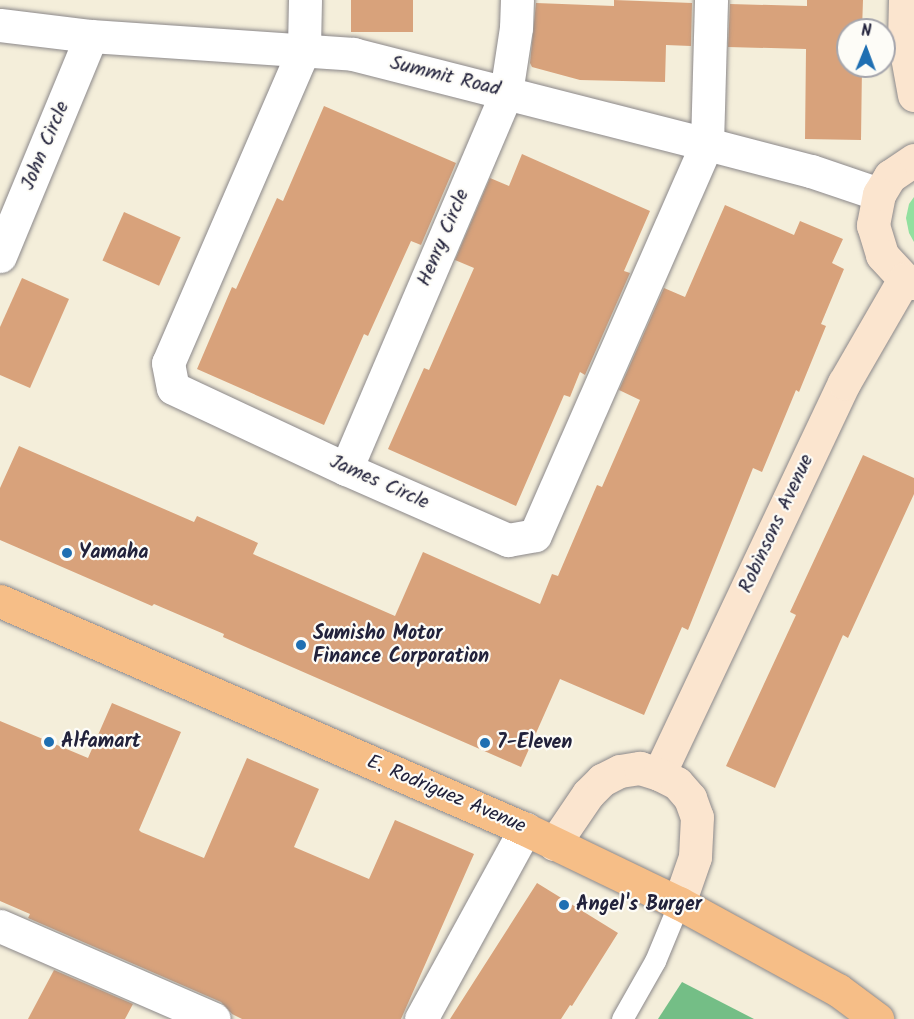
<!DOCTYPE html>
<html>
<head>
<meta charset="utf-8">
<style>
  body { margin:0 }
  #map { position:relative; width:914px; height:1019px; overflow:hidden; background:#f4eeda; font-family:Kalam,sans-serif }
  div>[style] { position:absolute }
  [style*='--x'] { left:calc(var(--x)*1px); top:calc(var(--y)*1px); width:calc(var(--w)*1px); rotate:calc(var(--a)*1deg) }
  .green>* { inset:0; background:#91e09f }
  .forest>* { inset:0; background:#74be86 }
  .building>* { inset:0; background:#d8a27b; transform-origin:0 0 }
  .roads { filter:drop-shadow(0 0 2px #8b888a) drop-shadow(0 0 2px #8b888a) }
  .lane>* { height:21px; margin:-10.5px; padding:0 10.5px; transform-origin:10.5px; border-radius:10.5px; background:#fff }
  .street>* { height:33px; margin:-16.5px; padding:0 16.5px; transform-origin:16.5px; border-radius:16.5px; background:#fff }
  .secondary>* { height:33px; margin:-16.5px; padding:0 16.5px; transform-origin:16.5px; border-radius:16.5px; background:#fbe5cf }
  .primary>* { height:33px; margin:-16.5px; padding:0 16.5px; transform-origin:16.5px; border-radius:16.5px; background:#f6be87 }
  .dots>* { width:16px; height:16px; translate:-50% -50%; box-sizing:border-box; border:3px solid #fdfcf7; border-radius:50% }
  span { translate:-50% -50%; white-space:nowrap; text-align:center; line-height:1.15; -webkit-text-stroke:4.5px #fdfcf7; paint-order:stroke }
  .street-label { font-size:20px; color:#22223b }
  .poi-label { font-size:20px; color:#22223b; font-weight:700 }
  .left { translate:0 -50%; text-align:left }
  .north { position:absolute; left:836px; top:18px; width:60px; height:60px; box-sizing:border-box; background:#fdfcf7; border:2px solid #a5a5ac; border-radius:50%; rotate:1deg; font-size:16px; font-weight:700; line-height:24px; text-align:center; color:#22223b }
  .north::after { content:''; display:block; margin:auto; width:21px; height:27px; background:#1f6fb2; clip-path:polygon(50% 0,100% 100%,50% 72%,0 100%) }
</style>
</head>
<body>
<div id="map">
  <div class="green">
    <i style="clip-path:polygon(914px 197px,914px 242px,909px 233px,906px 218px,909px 204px)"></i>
  </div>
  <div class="forest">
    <i style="clip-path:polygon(682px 982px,754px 1019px,658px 1019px)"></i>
  </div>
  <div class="building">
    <i style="left:351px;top:0;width:62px;height:32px"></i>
    <i style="clip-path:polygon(614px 0,692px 3px,691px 46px,666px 45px,665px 82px,580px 80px,532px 67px,530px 63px,536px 3px,614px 6px)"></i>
    <i style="clip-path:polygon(807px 0,863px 0,862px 30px,848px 30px,848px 66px,862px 66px,861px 140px,805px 139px,806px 49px,728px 47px,730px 4px,807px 6px)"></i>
    <i style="clip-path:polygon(324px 106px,456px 163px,421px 245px,411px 241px,368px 336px,364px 334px,324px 425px,197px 369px,232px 287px,236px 289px,277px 198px,283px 201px)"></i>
    <i style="clip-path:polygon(522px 154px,650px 211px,624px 271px,630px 273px,585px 375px,580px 372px,570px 397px,564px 395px,516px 506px,388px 449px,424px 368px,429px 370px,474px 268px,455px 260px,490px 178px,509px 186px)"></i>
    <i style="clip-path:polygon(725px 205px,794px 235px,800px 221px,843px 239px,832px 263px,844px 269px,821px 324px,826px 326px,799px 392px,796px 390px,762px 472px,753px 468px,688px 630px,682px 627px,644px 715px,560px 679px,521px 767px,223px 637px,224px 634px,154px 604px,152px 606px,0 540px,0 488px,19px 446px,194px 522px,197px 516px,258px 543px,253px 554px,395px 616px,423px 552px,540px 604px,552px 574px,558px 576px,597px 485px,602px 487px,640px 400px,619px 390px,664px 288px,685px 297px)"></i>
    <i style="left:124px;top:212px;width:62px;height:53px;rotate:24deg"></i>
    <i style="clip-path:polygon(22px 278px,69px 299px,30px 388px,0 375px,0 327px)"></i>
    <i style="clip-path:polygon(863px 455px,914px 478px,914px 494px,848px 638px,843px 635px,775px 788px,726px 766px,796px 615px,790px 612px)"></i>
    <i style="clip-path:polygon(112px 703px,181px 732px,139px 830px,141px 832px,204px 858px,247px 758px,319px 789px,294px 847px,369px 879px,395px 820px,474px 854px,401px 1019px,242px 1019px,232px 1014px,221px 1002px,28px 918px,30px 914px,0 901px,0 721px,88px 758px)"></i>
    <i style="clip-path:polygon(537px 883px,618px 933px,572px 1006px,570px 1005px,561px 1019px,450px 1019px)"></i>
    <i style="clip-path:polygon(54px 970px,133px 1004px,125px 1019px,28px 1019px)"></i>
  </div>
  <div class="roads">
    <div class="lane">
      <i style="--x:622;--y:1019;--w:67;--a:-60.4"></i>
      <i style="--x:655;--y:961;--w:63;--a:-67.5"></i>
    </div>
    <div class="street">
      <i style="--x:305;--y:0;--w:49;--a:91.2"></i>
      <i style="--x:304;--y:49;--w:342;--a:113.4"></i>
      <i style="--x:168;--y:363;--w:25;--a:79"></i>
      <i style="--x:173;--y:388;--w:191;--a:25.1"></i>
      <i style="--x:346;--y:469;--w:177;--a:23.7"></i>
      <i style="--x:508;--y:540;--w:27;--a:-10"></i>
      <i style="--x:535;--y:535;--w:427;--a:-66.3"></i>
      <i style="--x:707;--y:144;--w:144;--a:-88.4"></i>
      <i style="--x:0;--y:25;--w:92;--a:6.9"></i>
      <i style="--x:91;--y:36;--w:263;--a:3.9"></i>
      <i style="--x:353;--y:54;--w:365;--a:14.3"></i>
      <i style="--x:707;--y:144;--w:107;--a:14.6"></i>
      <i style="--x:811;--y:171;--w:72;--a:18.7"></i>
      <i style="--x:0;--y:256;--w:238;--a:-67.5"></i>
      <i style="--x:346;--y:469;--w:409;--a:-66.9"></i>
      <i style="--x:506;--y:93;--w:66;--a:-81.3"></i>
      <i style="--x:516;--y:28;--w:28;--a:-88"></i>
      <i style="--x:0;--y:926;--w:233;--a:23.5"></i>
      <i style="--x:421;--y:1019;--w:217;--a:-61.3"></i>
    </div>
    <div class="secondary">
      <i style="--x:905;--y:0;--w:40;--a:91.4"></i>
      <i style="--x:904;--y:40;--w:56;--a:79.7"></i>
      <i style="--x:914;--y:160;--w:29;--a:146"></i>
      <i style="--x:890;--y:176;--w:21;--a:121"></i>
      <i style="--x:879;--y:194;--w:32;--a:101"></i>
      <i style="--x:873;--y:225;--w:31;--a:73"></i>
      <i style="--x:882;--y:255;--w:33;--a:47"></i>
      <i style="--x:904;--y:279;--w:11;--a:22"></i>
      <i style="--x:659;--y:774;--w:433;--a:-64.7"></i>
      <i style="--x:844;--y:383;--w:120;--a:-60"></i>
      <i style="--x:554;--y:844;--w:60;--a:-55.8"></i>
      <i style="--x:588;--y:794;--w:20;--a:-45"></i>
      <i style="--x:602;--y:780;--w:20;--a:-27"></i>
      <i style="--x:620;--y:771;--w:20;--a:-9"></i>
      <i style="--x:640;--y:768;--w:20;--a:18"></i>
      <i style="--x:659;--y:774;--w:20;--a:27"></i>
      <i style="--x:677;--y:783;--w:20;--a:49"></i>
      <i style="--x:690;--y:798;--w:20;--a:70"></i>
      <i style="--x:697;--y:817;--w:40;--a:92.9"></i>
      <i style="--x:695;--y:857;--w:49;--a:109.2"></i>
    </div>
    <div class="primary">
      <i style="--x:0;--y:601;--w:572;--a:23.47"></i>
      <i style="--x:525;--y:829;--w:171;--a:25.7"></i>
      <i style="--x:679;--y:903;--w:181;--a:28.7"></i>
      <i style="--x:838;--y:990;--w:49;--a:36.6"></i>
    </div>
  </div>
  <div class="dots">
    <i style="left:67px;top:553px;background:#1f6fb2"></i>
    <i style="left:301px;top:645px;background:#1f6fb2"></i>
    <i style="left:49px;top:742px;background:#1f6fb2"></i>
    <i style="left:485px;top:743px;background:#1f6fb2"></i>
    <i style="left:564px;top:905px;background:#1f6fb2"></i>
  </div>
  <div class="street-label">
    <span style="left:445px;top:77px;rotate:14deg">Summit Road</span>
    <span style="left:46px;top:146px;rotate:-67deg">John Circle</span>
    <span style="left:444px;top:238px;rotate:-67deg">Henry Circle</span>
    <span style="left:379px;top:483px;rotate:24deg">James Circle</span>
    <span style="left:777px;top:524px;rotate:-65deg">Robinsons Avenue</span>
    <span style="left:446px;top:795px;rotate:23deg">E. Rodriguez Avenue</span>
  </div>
  <div class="poi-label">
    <span class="left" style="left:79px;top:553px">Yamaha</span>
    <span class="left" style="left:313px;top:646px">Sumisho Motor<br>Finance Corporation</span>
    <span class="left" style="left:61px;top:742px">Alfamart</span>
    <span class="left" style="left:497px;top:743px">7-Eleven</span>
    <span class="left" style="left:576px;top:905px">Angel's Burger</span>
  </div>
  <div class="north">N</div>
</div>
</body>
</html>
